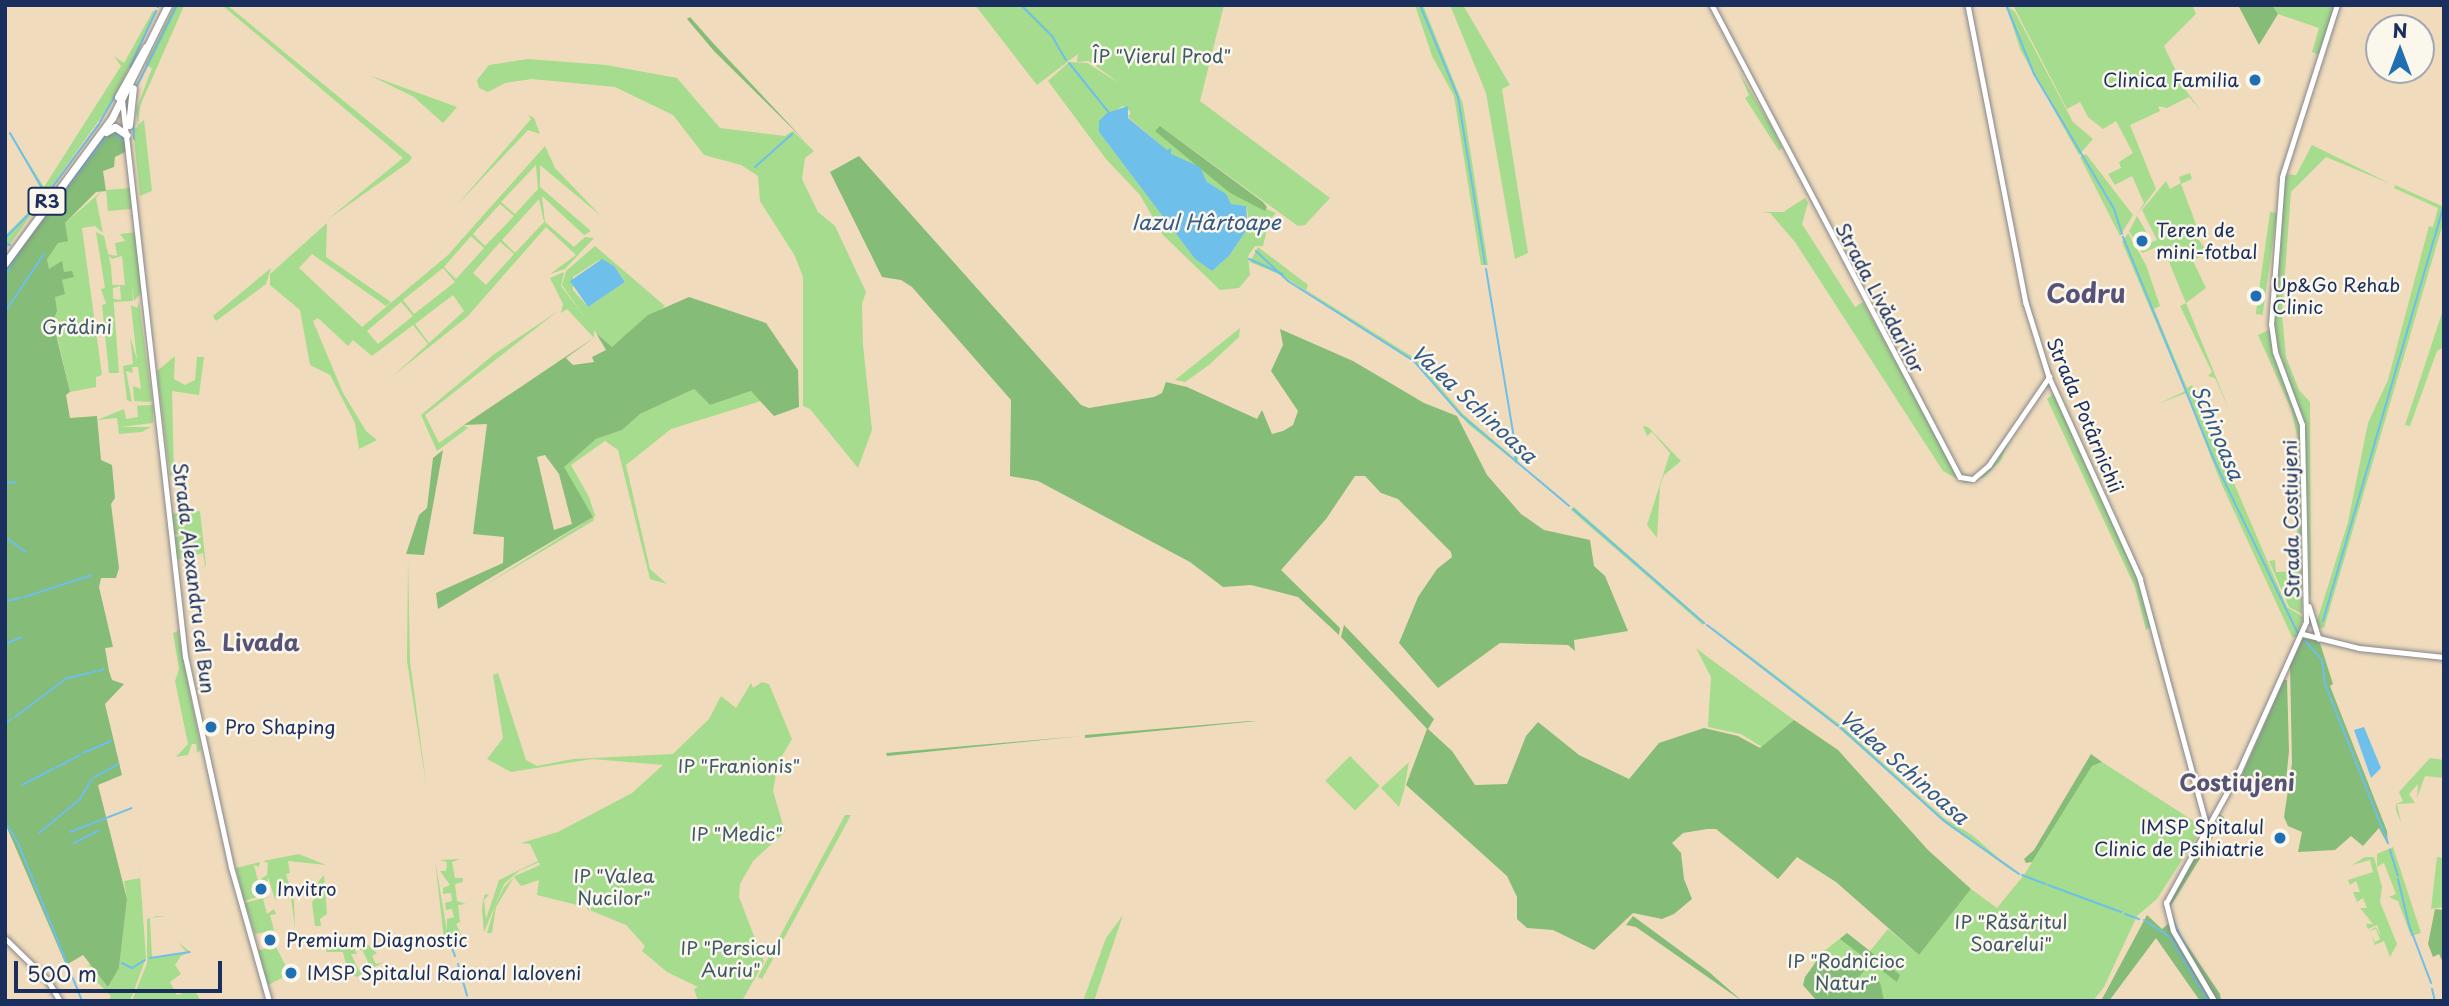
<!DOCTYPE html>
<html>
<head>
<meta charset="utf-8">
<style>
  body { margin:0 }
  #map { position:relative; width:2449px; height:1006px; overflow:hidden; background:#f0dcbc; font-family:"Playpen Sans",sans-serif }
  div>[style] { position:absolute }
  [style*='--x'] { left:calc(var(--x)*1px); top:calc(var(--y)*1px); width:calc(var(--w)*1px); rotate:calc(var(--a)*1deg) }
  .green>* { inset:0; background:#a6dc8d; transform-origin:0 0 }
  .forest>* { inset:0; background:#84bc78 }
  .water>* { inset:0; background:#6ebfe9 }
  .stream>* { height:2px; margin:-1px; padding:0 1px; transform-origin:1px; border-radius:1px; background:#6ebfe9 }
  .roads { filter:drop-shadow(0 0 2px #86868d) drop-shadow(0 0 2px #86868d) }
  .tertiary>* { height:4.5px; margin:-2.25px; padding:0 2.25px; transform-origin:2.25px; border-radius:2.25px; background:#fff }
  .secondary>* { height:5px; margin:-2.5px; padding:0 2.5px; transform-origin:2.5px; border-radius:2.5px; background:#fff }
  .trunk>* { height:7px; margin:-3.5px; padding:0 3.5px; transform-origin:3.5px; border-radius:3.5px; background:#fff }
  .dots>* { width:19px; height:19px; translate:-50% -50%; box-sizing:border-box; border:4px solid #fbf7ec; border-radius:50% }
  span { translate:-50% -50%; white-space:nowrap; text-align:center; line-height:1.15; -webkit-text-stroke:5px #fbf7ec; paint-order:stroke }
  .shield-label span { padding:2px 5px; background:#fbf7ec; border:2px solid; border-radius:5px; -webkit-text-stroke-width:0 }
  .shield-label { font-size:18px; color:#1b2f5e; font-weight:700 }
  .park-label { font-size:19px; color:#3e5a6a }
  .poi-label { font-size:19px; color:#1b2f5e }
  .right { translate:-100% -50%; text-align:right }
  .left { translate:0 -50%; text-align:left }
  .street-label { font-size:19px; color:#1b2f5e }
  .water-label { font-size:21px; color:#345a88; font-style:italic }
  .quarter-label { font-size:23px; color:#575378; font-weight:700 }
  .district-label { font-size:26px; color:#575378; font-weight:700 }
  .frame { position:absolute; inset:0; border:7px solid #1b2f5e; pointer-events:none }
  .north { position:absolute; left:2365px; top:14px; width:70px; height:70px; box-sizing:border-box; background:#fbf7ec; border:2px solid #a1a7b3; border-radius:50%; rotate:0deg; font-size:19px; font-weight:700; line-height:28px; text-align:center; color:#1b2f5e }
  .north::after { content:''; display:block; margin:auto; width:24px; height:32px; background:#1f6fb2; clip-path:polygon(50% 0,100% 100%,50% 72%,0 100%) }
  .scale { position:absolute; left:14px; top:961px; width:208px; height:32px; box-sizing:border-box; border:4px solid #1b2f5e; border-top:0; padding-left:9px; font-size:21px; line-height:24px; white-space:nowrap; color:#1b2f5e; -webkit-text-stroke:5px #fbf7ec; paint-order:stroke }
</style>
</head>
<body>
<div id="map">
  <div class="green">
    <i style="clip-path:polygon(175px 5px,184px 6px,140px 106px,138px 125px,144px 120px,152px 191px,140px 196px,133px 129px,138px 127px,136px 110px,152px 68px,145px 65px)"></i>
    <i style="clip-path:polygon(222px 5px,227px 5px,412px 157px,409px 162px,327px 220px,403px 158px)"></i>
    <i style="clip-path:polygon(evenodd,975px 5px,1224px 5px,1200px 101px,1330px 198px,1305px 225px,1298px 226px,1160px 126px,1230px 193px,1276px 213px,1269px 221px,1263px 246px,1255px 246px,1248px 256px,1250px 275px,1239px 288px,1220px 290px,1163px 235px,1140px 195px,1106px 159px,1048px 81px,1069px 62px,1087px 63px,1119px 83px,1089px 61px,1077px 62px,1078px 54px,1037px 85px,975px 5px,1123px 106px,1131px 112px,1128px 117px,1176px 158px,1200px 168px,1207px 182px,1231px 204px,1246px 206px,1250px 225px,1229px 256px,1212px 271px,1195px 259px,1099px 132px,1101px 119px,1123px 106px)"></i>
    <i style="clip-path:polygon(1415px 5px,1423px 5px,1463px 104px,1488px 265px,1481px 265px,1454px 96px,1432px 56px)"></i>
    <i style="clip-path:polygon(1450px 5px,1463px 5px,1510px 85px,1502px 89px,1528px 253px,1515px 259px,1486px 93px)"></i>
    <i style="clip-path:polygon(2006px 5px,2015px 12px,2073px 122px,2093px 139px,2079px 155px,2020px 49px)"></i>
    <i style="clip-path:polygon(2013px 5px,2192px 5px,2196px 14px,2164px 46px,2184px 88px,2202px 112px,2189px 97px,2167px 108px,2158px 106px,2160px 111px,2130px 125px,2156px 189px,2136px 216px,2144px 203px,2132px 176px,2115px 185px,2108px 174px,2121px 168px,2119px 162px,2133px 153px,2116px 121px,2103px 129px,2088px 117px,2080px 102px,2067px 109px)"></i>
    <i style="clip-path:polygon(2272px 5px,2335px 5px,2319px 55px,2312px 52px,2319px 28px,2278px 14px)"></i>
    <i style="clip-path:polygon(153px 11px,157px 12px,112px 102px,5px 251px,5px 236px,45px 195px,14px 139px,44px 187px,121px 66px,114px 56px,124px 63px)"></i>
    <i style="clip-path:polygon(528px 59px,606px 65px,677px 78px,720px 128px,785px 136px,793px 131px,814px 151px,805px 158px,802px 179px,818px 212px,835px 226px,866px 292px,862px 304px,863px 345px,872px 430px,858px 468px,810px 409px,803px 406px,803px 277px,795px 256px,760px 201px,758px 176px,741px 165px,704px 155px,673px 115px,615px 87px,532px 79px,505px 83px,488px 92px,479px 88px,477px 80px,489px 65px)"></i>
    <i style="clip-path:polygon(1738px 70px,1770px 124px,1782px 148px,1779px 151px,1745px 98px,1749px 95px)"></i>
    <i style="clip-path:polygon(369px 75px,457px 107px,443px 123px,414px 97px)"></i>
    <i style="clip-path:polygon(528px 115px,534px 118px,540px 134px,528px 130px,457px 205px,531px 119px)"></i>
    <i style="clip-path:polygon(2312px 145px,2391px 184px,2326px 157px,2291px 192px,2282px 314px,2286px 357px,2299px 390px,2310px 402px,2311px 600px,2317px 621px,2348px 522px,2368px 423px,2388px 380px,2429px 226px,2433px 227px,2438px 208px,2394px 188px,2395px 185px,2444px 207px,2444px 220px,2324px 628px,2318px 627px,2310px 595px,2305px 427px,2273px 334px,2284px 174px,2296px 175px)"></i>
    <i style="clip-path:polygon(evenodd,545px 146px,555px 168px,601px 216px,540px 165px,540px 187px,591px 231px,584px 235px,542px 196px,545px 222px,574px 247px,585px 237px,594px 238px,565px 269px,550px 274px,576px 255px,546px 227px,467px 317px,394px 375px,428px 344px,413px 325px,372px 356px,353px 340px,348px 346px,318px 318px,313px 321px,343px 393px,366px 431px,377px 440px,359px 449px,355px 423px,330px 375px,310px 365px,300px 310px,270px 285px,270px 274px,327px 223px,326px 257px,391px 302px,386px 306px,312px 254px,299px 268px,362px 327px,448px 255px,545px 146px,536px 165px,538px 189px,515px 214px,501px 202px,536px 165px,545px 146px,539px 199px,544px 222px,515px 253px,502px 240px,539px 199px,545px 146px,500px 204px,514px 216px,485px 246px,473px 234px,500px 204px,545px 146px,471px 236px,484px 248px,456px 279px,444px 267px,471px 236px,545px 146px,500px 242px,514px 254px,486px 285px,473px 273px,500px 242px,545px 146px,443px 268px,455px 282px,414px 314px,403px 300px,443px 268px,545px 146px,453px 295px,464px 311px,429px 343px,415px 324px,453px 295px,545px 146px,401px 302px,413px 316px,378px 344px,367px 331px,401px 302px)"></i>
    <i style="clip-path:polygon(2086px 154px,2133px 215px,2120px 236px,2080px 157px)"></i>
    <i style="clip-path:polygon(2190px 173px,2192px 179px,2181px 184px,2197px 227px,2191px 230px,2208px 252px,2193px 261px,2206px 288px,2186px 303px,2230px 412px,2215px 378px,2208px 376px,2212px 372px,2180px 306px,2186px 303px,2162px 245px,2142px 253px,2129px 231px,2137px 216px,2152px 242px,2157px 240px,2142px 210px,2166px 181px,2170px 189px,2181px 183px,2179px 177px)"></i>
    <i style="left:130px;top:188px;width:21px;height:24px;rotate:85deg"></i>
    <i style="clip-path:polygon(102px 191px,96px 198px,103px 233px,95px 226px,82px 228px,102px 375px,96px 377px,96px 387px,70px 392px,56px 331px,49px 328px,54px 296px,62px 280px,73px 277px,49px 269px,47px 259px,65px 223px)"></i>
    <i style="clip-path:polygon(1805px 198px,1808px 203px,1802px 224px,1855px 307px,1863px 302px,1960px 479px,1970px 481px,1982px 475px,2009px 440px,2001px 460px,1985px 477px,1965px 483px,1943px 471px,1795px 242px,1770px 213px,1760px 212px,1783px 212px)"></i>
    <i style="left:2270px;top:212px;width:7px;height:103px;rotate:8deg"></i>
    <i style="clip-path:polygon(96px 232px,104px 236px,111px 266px,119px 373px,109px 373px,102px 305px,106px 304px,101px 289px,105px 288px)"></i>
    <i style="clip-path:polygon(137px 232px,141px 293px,134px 301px,132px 285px,133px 301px,113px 302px,113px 299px,121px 300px,120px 286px,111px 289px,112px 285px,125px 285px,122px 256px,112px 259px,107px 254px,117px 256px,115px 243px,125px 241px,120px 234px)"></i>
    <i style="clip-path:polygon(2128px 233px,2146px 265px,2160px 306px,2154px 309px,2187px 388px,2192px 385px,2287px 607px,2303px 617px,2298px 637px,2292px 637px,2221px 483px,2186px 393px,2158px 404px,2185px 391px,2122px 242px)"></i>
    <i style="clip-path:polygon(evenodd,595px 246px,665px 306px,612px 347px,596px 333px,562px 285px,566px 271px,595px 246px,599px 260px,614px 266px,625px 282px,588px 307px,573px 290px,573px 277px,599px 260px)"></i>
    <i style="clip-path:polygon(1258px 247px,1308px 285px,1306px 290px,1416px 359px,1463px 414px,1514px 458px,1514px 449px,1517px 451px,1518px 462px,1571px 506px,1469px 425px,1414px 362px,1283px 276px,1250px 262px)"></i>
    <i style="clip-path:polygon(271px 268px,266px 284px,216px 321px,213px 316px)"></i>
    <i style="clip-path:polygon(564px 272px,561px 286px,594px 329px,594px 338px,567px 309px,561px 313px,563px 304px,550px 278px)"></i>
    <i style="clip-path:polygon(139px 302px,152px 401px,147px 402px,134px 401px,133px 386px,141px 389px,138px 367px,132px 367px,133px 373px,126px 371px,132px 402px,127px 400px,123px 366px,133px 364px,130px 336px,137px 360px,131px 305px,137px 308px)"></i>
    <i style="clip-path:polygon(2444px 307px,2444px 347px,2437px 351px,2410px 426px,2405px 425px)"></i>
    <i style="clip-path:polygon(558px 311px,425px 415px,439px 443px,464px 425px,468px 428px,437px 451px,421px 415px,493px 355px)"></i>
    <i style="clip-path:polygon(1240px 328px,1239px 337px,1209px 365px,1185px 382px,1175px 380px)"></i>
    <i style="clip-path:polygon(2269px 330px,2300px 423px,2302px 614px,2289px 607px,2269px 561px,2275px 560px,2276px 572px,2296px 571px,2299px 444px,2291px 409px,2258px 335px)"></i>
    <i style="clip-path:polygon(175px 356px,174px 379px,185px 385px,195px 380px,197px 357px,204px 357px,199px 395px,172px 391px,174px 474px,170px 476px,157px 371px)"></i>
    <i style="clip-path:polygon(694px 389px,710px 405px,751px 391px,761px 401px,671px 429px,626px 465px,650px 569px,667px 584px,650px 579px,618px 450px,605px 441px,571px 465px,589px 497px,595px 515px,593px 521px,477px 590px,593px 517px,563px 467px,596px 439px,622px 430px,640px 414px)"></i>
    <i style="clip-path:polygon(2055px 393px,2133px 566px,2151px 627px,2146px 630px,2135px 587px,2047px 399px)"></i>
    <i style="clip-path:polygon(153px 405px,153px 423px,120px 427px,151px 427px,142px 432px,119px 434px,117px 418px,97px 420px,124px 409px,126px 419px,138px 417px,137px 406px,129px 406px)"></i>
    <i style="clip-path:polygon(1643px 426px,1648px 427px,1681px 461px,1664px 475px,1660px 486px,1657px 538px,1647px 525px,1670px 453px,1652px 432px,1647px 436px)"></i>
    <i style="clip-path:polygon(1574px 507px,1704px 622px,1703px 625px,1571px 510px)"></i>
    <i style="clip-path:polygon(200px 511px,206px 566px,199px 569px,205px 566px,203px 553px,176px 560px,174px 537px,188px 535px,173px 534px,171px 514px)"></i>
    <i style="clip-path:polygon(408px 559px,410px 661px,427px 790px,407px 661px)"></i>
    <i style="clip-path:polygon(1707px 623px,1843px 727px,1944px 818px,1972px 835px,2018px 875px,1948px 825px,1840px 729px)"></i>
    <i style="clip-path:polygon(178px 631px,201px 750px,197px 753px,196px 744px,192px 744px,188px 755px,176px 757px,188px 744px,175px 681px,179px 669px,173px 633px)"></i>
    <i style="clip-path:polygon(1696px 648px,1709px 658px,1794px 720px,1762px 747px,1741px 734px,1708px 727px,1711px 677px)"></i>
    <i style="clip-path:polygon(498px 673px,526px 760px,537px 766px,573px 759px,673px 754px,709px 719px,721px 696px,736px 708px,751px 683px,753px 688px,762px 682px,769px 684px,792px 739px,778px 763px,773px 791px,785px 832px,753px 861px,740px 884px,739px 897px,764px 962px,742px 1001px,698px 1001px,694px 989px,698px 987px,667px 972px,642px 951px,645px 946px,626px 925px,587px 909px,588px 898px,579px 898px,577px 905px,537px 895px,539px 880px,521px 886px,514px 877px,496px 907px,492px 933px,487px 933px,495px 906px,504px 887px,515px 876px,540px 865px,539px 862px,519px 871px,504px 884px,484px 932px,482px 909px,483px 901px,485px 894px,489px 895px,484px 900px,486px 919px,499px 880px,538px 861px,530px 844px,521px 843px,558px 832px,632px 793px,663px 765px,592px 759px,511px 772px,487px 759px,503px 738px,493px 675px)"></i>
    <i style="left:1350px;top:756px;width:42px;height:35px;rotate:45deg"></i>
    <i style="clip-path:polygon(2430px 758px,2444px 760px,2444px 778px,2425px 776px,2417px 798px,2418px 784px,2409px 794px,2415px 803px,2397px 804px,2401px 823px,2396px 810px,2396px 804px,2403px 801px,2399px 792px)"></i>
    <i style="clip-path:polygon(1409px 762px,1404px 791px,1399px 807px,1381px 788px)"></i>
    <i style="clip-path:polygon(2102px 762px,2203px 827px,2157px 899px,2137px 916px,2104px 987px,2093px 1001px,1817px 1001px,1803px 985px,1818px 956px,1847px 933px,1870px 951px,1888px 929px,1919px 955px,1971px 889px,1997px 908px,2024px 875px,2092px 766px)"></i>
    <i style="clip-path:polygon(845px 815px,851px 815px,762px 979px,758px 977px)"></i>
    <i style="clip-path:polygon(137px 834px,146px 958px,130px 1001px,108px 1001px,111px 996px,88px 973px,93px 968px,88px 965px,92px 964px,108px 987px,119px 968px,127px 899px,124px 881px,140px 878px)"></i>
    <i style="clip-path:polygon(2393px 847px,2421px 933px,2411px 936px,2398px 901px,2389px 897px,2396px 894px,2384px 863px,2377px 867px,2377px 854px)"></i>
    <i style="clip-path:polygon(299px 854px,326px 865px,288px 861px,290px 873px,286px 874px,294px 901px,295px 928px,291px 898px,275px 896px,276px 903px,268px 877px,267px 884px,259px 881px,259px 888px,253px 883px,257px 897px,244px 901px,236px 868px,260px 862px,259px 867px,254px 865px,258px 881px,267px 875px,268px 863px,263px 861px)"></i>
    <i style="clip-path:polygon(2365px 857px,2374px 857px,2382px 887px,2380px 902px,2397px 944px,2390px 957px,2384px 941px,2375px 945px,2371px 934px,2375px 942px,2380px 939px,2376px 929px,2369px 931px,2376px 927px,2381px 936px,2377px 925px,2368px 929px,2366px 924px,2373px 924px,2360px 908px,2367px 908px,2363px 898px,2357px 902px,2353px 892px,2360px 892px,2356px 881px,2350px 885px,2348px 880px,2373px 872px,2370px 860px,2352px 865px)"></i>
    <i style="clip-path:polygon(2437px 857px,2444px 858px,2444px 907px,2431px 909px)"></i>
    <i style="clip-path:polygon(460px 859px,452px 862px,455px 878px,463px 878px,463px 882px,455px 884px,457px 901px,466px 904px,458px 905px,460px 922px,456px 924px,463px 938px,444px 940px,435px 860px,447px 931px,447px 919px,454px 917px,452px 909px,446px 910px,445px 903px,452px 901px,451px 893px,443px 894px,443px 888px,450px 885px,440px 871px,446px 871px,447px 862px,439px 860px)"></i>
    <i style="clip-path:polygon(324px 875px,327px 914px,320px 919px,321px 926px,315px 926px,312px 903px,319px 890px,314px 887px)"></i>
    <i style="clip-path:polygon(271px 896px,263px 899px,267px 914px,274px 909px,276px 914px,270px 915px,274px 930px,281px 929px,255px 934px,245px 903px)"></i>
    <i style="clip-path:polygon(1123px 915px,1094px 1001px,1083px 1001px,1106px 938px)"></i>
    <i style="clip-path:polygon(157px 916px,165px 916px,150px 918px,152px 957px,187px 953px,178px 942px,190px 952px,181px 956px,175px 965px,181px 974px,170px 982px,177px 995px,194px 989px,201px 1001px,132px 1001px,147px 963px,147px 919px)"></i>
    <i style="clip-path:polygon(367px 944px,377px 953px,372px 956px,376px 964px,384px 962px,371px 969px,363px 951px,354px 948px,357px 954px,351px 954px,359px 971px,365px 965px,367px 970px,357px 977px,348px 973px,343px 952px,326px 952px,328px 945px)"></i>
    <i style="clip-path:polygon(276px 947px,290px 974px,268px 985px,258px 950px)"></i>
  </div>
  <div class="forest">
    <i style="clip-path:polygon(2238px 5px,2272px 5px,2278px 14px,2259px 45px)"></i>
    <i style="clip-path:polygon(690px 17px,713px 43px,805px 141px,714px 51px,687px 19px)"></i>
    <i style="clip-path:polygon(1160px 126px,1263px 202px,1267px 207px,1265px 211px,1230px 193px,1155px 131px)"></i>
    <i style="clip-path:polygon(117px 130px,123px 134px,127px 151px,115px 157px,114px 167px,103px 171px,106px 191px,96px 192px,65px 223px,68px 241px,58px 243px,47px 259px,49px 269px,62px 261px,64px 272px,72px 271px,74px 277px,62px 280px,65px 294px,55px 297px,57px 311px,50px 328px,55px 330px,70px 392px,66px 395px,70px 418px,97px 416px,101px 460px,112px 465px,115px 498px,111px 504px,119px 568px,116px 578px,101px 578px,99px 587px,113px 647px,105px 648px,109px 671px,112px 680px,124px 684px,105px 704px,122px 775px,98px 785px,127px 899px,119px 968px,108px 987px,83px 955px,66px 965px,5px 823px,5px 265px,107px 133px)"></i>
    <i style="clip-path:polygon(859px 156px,1081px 405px,1089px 408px,1154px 397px,1162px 393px,1166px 382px,1187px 387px,1257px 419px,1262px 410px,1272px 434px,1283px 431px,1293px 425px,1298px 411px,1271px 371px,1283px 345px,1280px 329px,1353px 361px,1424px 403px,1457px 416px,1487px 475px,1521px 514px,1544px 530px,1590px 540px,1594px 566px,1605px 576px,1628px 631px,1574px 640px,1575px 651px,1568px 645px,1500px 643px,1438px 688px,1399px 643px,1418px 597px,1437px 569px,1452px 557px,1451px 552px,1398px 499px,1381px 493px,1365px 476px,1355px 476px,1326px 519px,1281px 570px,1340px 628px,1339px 635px,1298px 597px,1251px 585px,1223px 587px,1190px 562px,1038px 481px,1010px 476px,1011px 400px,912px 287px,901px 280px,882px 277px,830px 172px)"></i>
    <i style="clip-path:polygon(evenodd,689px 297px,766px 323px,798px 370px,799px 407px,774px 416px,751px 391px,710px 405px,694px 389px,640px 414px,622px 430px,596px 439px,564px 467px,593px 517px,438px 609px,436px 593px,503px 563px,504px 537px,473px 534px,487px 424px,464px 425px,595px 337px,566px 358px,573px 365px,594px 362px,592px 357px,606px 350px,596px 333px,612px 347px,648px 315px,689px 297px,545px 455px,559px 474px,572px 524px,554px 530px,537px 457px,545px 455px)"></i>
    <i style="clip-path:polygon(443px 450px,424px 555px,406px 554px,419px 515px,427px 508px,433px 458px)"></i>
    <i style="clip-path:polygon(1344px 625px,1434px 719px,1428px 729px,1452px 751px,1475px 785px,1507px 784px,1526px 736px,1538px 722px,1579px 755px,1629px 779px,1659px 743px,1704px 728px,1738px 736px,1760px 748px,1794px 720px,1838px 750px,1928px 850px,1971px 889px,1919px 955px,1836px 882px,1797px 857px,1778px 879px,1716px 829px,1707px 829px,1683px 833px,1672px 843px,1681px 853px,1684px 879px,1692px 899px,1674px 914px,1662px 919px,1633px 913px,1594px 950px,1553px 930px,1527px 928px,1517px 919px,1517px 897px,1507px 876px,1406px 785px,1427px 729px,1341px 637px)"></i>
    <i style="clip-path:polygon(2304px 635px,2319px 640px,2333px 684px,2330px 686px,2387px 831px,2388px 845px,2379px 828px,2363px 846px,2351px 836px,2335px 850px,2298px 852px,2302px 832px,2288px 826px,2284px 817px,2292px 763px,2290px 666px)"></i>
    <i style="clip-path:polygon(2284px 680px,2287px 680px,2289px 751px,2285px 791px,2275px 794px,2277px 781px,2254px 778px,2247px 792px,2240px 791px,2236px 789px)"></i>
    <i style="clip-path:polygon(1257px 721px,1085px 738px,1085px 735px,1250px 721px)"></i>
    <i style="clip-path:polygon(1082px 736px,887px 756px,886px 753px)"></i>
    <i style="clip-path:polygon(2091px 754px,2102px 762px,2092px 766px,2032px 862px,2026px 863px,2024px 859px,2034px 850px)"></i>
    <i style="clip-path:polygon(2220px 814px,2224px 817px,2220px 826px,2170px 907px,2179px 933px,2220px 994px,2221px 1001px,2215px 1001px,2174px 929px,2168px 901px,2185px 865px,2208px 828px,2211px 834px)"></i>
    <i style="clip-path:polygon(2435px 909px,2444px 910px,2444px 965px,2439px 954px,2433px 957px,2428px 944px)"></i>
    <i style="clip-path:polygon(2147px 915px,2162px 929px,2168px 924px,2212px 1001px,2200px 1001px,2156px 938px,2109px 1001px,2101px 1001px)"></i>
    <i style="clip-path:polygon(1633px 916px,1709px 972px,1742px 1001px,1636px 927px,1626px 925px)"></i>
    <i style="clip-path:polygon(1847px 933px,1900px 975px,1897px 982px,1840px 939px)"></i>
    <i style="clip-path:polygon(1825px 950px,1843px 967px,1851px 960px,1864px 971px,1857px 979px,1880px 982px,1884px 1001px,1817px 1001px,1803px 985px,1805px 977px)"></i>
  </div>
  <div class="water">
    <i style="clip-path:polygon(1128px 106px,1128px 118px,1167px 150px,1171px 148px,1171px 154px,1200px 167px,1207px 182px,1226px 194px,1231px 204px,1246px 206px,1248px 228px,1229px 256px,1212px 271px,1195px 259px,1099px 132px,1099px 121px,1107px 113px)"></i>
    <i style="clip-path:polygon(602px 259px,614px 266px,625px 282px,588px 307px,570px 281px)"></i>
    <i style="clip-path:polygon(2364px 727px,2381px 768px,2371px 778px,2354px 730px)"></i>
  </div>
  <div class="stream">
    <i style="--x:1021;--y:5;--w:44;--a:45"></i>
    <i style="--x:1052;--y:36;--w:28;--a:60"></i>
    <i style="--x:1420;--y:5;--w:100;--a:67.6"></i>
    <i style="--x:1458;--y:97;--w:169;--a:80.8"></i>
    <i style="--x:2006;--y:5;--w:74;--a:67.9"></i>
    <i style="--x:2034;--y:74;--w:157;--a:59.3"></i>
    <i style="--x:2114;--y:209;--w:26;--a:72"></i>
    <i style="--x:158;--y:7;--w:2;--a:-63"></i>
    <i style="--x:1069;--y:63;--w:65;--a:51.2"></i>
    <i style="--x:130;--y:67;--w:62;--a:-65.1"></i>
    <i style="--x:137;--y:86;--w:88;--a:-63.7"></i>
    <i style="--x:100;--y:122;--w:30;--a:-60"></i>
    <i style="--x:133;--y:123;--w:16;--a:86"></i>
    <i style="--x:10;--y:133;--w:72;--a:59.9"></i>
    <i style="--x:112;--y:133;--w:14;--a:34"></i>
    <i style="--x:755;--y:167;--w:50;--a:-41.7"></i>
    <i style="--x:2123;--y:237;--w:241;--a:67.8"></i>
    <i style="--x:2214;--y:460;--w:193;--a:64.2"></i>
    <i style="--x:5;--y:238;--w:52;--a:-45"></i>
    <i style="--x:42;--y:201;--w:96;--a:-53.5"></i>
    <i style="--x:5;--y:242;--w:6;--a:31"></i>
    <i style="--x:1256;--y:251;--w:44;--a:43.2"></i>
    <i style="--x:1288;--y:281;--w:149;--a:32.4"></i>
    <i style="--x:1414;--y:361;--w:72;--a:49"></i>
    <i style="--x:1461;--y:415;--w:141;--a:40.1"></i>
    <i style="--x:1249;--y:259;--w:37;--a:24"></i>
    <i style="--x:1486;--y:269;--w:178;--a:80.6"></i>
    <i style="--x:5;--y:276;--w:33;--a:-61"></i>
    <i style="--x:21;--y:247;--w:140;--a:-52.2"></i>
    <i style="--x:5;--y:312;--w:70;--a:-56.1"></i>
    <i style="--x:1515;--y:450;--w:12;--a:85"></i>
    <i style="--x:5;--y:483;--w:11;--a:-5"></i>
    <i style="--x:1573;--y:509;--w:174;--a:41"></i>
    <i style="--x:5;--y:537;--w:26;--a:36"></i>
    <i style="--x:24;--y:597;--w:71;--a:-17.9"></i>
    <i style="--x:5;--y:601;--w:16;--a:-11"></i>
    <i style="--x:2323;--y:621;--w:431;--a:-73.8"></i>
    <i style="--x:1707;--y:625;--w:170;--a:37.6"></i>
    <i style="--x:1842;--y:729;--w:137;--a:42"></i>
    <i style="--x:1944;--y:821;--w:92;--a:35.2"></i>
    <i style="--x:2305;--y:641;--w:25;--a:48"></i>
    <i style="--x:2322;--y:660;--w:24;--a:83"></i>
    <i style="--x:2325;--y:684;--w:171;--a:68.4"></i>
    <i style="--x:5;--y:644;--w:18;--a:-22"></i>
    <i style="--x:99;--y:671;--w:5;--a:-22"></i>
    <i style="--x:65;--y:679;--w:32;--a:-14"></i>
    <i style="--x:15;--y:717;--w:60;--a:-36.9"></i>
    <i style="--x:5;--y:723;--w:8;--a:-30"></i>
    <i style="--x:83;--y:753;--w:30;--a:-23"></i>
    <i style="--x:93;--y:778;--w:29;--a:-29"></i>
    <i style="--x:22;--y:785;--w:65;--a:-27.3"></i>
    <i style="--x:5;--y:822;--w:25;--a:58"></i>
    <i style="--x:18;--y:843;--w:170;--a:67.9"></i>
    <i style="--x:70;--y:832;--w:66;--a:-21.2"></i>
    <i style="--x:39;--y:833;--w:53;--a:-39.7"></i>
    <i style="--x:80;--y:799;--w:22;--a:-60"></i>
    <i style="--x:74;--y:843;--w:28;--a:-27"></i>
    <i style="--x:2390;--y:850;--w:27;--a:73"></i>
    <i style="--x:2022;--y:875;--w:25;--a:21"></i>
    <i style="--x:2398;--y:879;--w:47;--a:76.6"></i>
    <i style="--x:2409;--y:925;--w:62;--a:69.2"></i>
    <i style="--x:2048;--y:885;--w:78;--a:20.3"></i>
    <i style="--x:2169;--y:909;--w:12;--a:-81"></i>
    <i style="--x:2125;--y:914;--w:15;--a:20"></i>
    <i style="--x:2144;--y:920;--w:31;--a:33"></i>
    <i style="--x:2170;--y:937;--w:74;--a:59.3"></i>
    <i style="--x:2173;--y:921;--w:30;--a:63"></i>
    <i style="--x:448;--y:932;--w:7;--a:82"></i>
    <i style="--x:450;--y:943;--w:14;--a:69"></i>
    <i style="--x:150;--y:958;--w:40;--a:-8.5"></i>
    <i style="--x:122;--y:963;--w:11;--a:27"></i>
    <i style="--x:132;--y:968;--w:15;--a:-32"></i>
    <i style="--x:458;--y:964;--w:33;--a:74"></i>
    <i style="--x:2432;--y:989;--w:12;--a:76"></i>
    <i style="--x:468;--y:1000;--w:1;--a:90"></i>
  </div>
  <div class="roads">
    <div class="tertiary">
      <i style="--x:1712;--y:5;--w:533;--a:62.28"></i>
      <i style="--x:1960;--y:477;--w:13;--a:9"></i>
      <i style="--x:1973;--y:479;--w:21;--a:-41"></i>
      <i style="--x:1989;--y:465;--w:107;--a:-55.7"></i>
      <i style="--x:1968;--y:5;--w:304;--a:79"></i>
      <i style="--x:2026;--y:303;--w:77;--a:72.7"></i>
      <i style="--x:2049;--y:377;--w:221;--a:65.6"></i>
      <i style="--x:2140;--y:578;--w:258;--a:74.9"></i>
      <i style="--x:2309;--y:606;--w:34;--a:73"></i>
      <i style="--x:2303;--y:634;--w:58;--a:14"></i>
      <i style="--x:2359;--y:648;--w:85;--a:6"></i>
      <i style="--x:5;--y:938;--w:60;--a:44.3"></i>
      <i style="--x:48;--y:980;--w:24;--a:60"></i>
      <i style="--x:2214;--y:1001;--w:81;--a:-120.4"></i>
      <i style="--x:2173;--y:931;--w:29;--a:-104"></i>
      <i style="--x:2166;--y:903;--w:151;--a:-61.1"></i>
      <i style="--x:2239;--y:771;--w:163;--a:-65.8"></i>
      <i style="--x:2306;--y:622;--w:197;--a:-91.2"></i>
      <i style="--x:2302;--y:425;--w:78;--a:-110.3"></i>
      <i style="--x:2275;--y:352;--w:27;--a:-98"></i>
      <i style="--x:2271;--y:325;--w:148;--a:-85.7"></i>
      <i style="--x:2282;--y:177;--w:181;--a:-72.3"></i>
    </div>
    <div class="secondary">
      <i style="--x:122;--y:100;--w:560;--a:83.54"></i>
      <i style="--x:185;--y:656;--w:216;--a:77.7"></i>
      <i style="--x:231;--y:867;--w:139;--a:74.2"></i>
    </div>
    <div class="trunk">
      <i style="--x:118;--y:97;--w:57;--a:-60.8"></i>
      <i style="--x:129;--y:125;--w:37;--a:-84"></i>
      <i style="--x:106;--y:132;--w:10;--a:-29"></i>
      <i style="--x:115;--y:127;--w:14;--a:34"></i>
      <i style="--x:5;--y:263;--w:180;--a:-53.6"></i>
      <i style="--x:112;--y:118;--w:126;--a:-63.6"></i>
    </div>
  </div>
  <div class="dots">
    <i style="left:2255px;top:80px;background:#1f6fb2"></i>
    <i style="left:2142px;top:241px;background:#1f6fb2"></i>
    <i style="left:2256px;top:296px;background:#1f6fb2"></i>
    <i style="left:211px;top:727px;background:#1f6fb2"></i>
    <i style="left:2280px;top:838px;background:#1f6fb2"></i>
    <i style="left:261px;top:889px;background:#1f6fb2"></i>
    <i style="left:270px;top:940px;background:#1f6fb2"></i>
    <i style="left:291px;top:973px;background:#1f6fb2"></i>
  </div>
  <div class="shield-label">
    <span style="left:47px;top:201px">R3</span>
  </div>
  <div class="park-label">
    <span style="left:1162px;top:56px">ÎP "Vierul Prod"</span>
    <span style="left:77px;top:327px">Grădini</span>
    <span style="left:739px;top:766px">IP "Franionis"</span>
    <span style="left:737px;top:834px">IP "Medic"</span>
    <span style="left:614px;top:887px">IP "Valea<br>Nucilor"</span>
    <span style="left:2011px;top:933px">IP "Răsăritul<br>Soarelui"</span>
    <span style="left:731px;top:959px">IP "Persicul<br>Auriu"</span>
    <span style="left:1846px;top:972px">IP "Rodnicioc<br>Natur"</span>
  </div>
  <div class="poi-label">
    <span class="right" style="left:2239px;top:80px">Clinica Familia</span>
    <span class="left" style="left:2156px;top:241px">Teren de<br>mini-fotbal</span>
    <span class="left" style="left:2272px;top:296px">Up&amp;Go Rehab<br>Clinic</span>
    <span class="left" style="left:225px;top:727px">Pro Shaping</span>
    <span class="right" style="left:2264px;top:838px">IMSP Spitalul<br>Clinic de Psihiatrie</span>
    <span class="left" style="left:277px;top:889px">Invitro</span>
    <span class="left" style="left:286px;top:940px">Premium Diagnostic</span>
    <span class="left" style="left:307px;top:973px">IMSP Spitalul Raional Ialoveni</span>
  </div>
  <div class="street-label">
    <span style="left:1880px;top:298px;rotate:62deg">Strada Livădarilor</span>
    <span style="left:2085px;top:415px;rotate:67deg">Strada Potârnichii</span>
    <span style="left:2291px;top:519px;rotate:-91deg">Strada Costiujeni</span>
    <span style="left:194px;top:578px;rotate:83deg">Strada Alexandru cel Bun</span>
  </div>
  <div class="water-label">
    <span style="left:1206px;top:221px">Iazul Hârtoape</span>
    <span style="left:1475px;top:403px;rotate:43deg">Valea Schinoasa</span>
    <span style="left:2219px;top:432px;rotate:67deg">Schinoasa</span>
    <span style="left:1905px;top:766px;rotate:41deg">Valea Schinoasa</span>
  </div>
  <div class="quarter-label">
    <span style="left:261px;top:642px">Livada</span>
    <span style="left:2237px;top:782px">Costiujeni</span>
  </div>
  <div class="district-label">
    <span style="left:2086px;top:293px">Codru</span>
  </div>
  <div class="frame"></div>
  <div class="north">N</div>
  <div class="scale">500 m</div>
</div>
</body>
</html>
